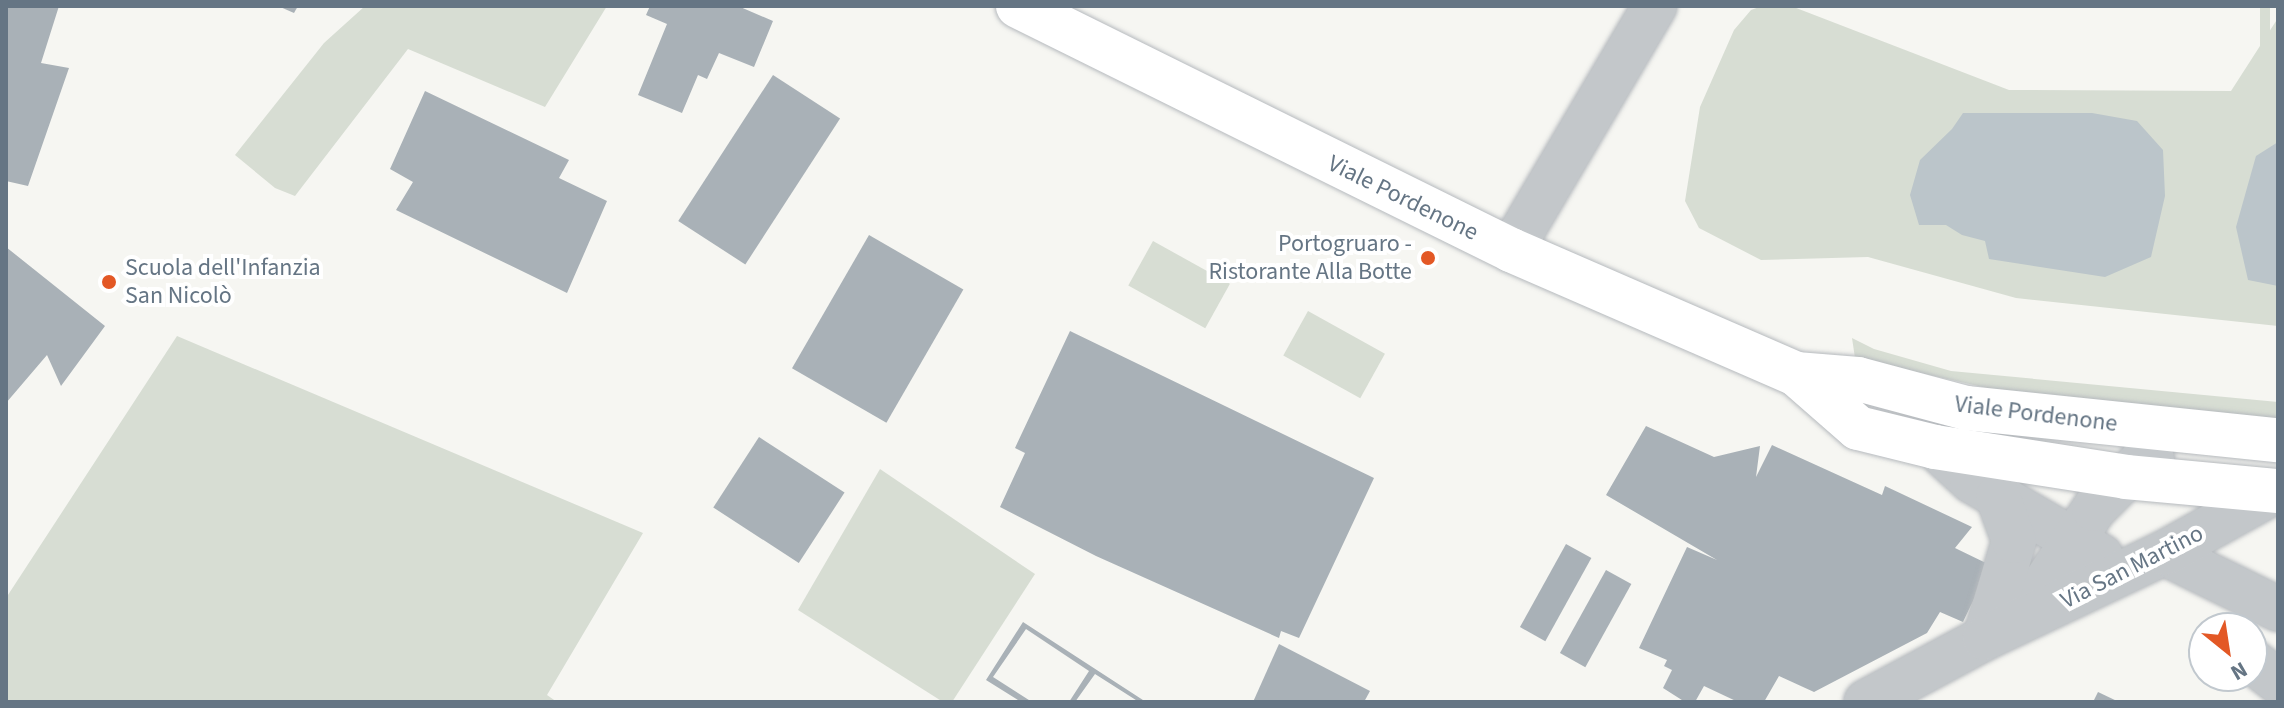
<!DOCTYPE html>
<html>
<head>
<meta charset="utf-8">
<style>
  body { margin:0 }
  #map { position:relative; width:2284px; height:708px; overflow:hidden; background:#f6f6f2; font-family:"Source Sans 3",sans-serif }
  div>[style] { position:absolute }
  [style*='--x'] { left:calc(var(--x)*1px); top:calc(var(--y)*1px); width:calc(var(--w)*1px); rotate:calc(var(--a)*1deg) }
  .green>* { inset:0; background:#d7ddd3; transform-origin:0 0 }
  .water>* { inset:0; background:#bbc5ca }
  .building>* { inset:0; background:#a9b1b7; transform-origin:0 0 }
  .roads { filter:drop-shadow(0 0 2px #b6babe) drop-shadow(0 0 2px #b6babe) }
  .minor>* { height:44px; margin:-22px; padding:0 22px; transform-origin:22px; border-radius:22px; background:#c3c7ca }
  .major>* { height:44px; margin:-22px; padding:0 22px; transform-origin:22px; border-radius:22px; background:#fff }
  .dots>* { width:22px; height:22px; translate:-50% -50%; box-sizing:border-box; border:4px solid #fff; border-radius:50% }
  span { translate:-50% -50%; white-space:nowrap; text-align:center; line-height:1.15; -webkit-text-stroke:8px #fff; paint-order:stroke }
  .street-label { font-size:24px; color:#657584 }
  .poi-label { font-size:24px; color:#657584 }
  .right { translate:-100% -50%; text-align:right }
  .left { translate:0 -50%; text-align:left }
  .frame { position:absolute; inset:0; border:8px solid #657584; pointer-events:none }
  .north { position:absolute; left:2188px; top:612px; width:80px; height:80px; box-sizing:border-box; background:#fff; border:2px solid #c1c8ce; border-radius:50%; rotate:150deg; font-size:22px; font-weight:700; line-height:32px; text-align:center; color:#657584 }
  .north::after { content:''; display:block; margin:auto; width:28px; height:36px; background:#e35825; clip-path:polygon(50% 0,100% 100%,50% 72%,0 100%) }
</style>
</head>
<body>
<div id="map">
  <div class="green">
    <i style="clip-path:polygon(365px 6px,607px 6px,545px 107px,408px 49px,295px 196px,275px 188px,235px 155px,324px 43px)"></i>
    <i style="clip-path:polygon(1762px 6px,1791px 6px,2009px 90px,2231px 91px,2278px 18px,2278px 326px,2016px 298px,1868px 257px,1761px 260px,1699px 228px,1685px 201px,1700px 107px,1734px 30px,1751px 10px)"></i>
    <i style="left:2260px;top:6px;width:10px;height:87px"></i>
    <i style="left:1153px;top:241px;width:88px;height:51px;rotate:29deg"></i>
    <i style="left:1308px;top:311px;width:88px;height:51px;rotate:29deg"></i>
    <i style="clip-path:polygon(177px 336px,643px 533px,547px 695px,557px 702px,6px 702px,6px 598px)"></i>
    <i style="clip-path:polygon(1852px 338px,1874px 349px,1951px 371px,2278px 402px,2278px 426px,2009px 393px,1855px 358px)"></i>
    <i style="clip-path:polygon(880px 469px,1035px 574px,952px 702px,943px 702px,798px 610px)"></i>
  </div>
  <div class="water">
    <i style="clip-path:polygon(1963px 113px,2092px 113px,2137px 121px,2163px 150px,2165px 196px,2151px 257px,2105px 277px,1989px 259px,1985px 241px,1962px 235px,1946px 225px,1919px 225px,1910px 195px,1920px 160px,1952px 129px)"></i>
    <i style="clip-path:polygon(2278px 142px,2278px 286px,2248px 280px,2236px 227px,2256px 156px)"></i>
  </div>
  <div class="building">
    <i style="clip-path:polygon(6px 6px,59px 6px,41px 63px,69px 68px,28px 186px,6px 181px)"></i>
    <i style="clip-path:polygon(278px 6px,298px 6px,294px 13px)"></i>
    <i style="clip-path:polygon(650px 6px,738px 6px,773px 21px,754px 67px,719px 53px,707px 79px,698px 75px,682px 113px,638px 95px,667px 24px,646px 15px)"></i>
    <i style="left:773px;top:75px;width:80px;height:174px;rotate:33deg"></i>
    <i style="clip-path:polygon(425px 91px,569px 160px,559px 178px,607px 201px,567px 293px,396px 210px,413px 182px,390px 169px)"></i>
    <i style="left:869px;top:235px;width:109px;height:154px;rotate:30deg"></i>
    <i style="clip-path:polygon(6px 247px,105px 326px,61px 386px,47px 355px,6px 403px)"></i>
    <i style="clip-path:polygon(1070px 331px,1374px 478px,1299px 638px,1281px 631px,1279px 638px,1096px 556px,1000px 507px,1025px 453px,1015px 448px)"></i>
    <i style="clip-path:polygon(1646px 426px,1714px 457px,1760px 446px,1756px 477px,1772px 445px,1882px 495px,1885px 486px,1972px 527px,1955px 548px,1990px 565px,1963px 622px,1940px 612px,1927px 633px,1814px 692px,1779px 676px,1764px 702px,1738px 702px,1704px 686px,1695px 702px,1685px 702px,1663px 688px,1672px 670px,1664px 666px,1667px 660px,1639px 648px,1687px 547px,1717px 560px,1606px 495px)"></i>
    <i style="left:759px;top:437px;width:102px;height:84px;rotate:33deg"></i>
    <i style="left:1566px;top:544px;width:29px;height:95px;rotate:29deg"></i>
    <i style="left:1606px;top:570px;width:29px;height:95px;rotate:29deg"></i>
    <i style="clip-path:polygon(1023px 622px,1146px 702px,1139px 702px,1095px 674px,1075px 702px,1069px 702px,1089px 671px,1026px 629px,993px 677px,1032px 702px,1021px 702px,986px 680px)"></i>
    <i style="clip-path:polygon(1279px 644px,1370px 691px,1364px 702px,1253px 702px)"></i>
    <i style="clip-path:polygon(2098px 692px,2119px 702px,2093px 702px)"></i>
  </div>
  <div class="roads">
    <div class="minor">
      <i style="--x:1511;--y:250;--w:283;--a:-59.5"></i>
      <i style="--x:1935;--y:447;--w:50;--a:42.6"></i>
      <i style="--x:1972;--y:481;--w:149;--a:30.2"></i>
      <i style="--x:2164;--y:553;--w:127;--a:26.2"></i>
      <i style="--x:2011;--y:616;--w:33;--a:-39"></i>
      <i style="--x:2037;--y:595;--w:103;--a:-56.5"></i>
      <i style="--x:2094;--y:509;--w:71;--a:-45"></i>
      <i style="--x:2144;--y:459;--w:8;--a:0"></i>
      <i style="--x:1985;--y:638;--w:101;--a:-73.4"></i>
      <i style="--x:2014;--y:541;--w:47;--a:-110"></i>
      <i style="--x:2252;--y:661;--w:33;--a:38"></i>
      <i style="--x:1866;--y:702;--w:135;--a:-28.3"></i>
      <i style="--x:1985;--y:638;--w:198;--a:-25.4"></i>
      <i style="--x:2164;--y:553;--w:128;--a:-29"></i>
    </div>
    <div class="major">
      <i style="--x:1018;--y:6;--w:550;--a:26.33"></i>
      <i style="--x:1511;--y:250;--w:311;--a:23.5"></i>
      <i style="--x:1796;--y:374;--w:62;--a:4.6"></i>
      <i style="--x:1858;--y:379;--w:112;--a:15"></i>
      <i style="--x:1966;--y:408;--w:314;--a:5.9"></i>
      <i style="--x:1796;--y:374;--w:82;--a:41.1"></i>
      <i style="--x:1858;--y:428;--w:79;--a:13.9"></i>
      <i style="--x:1935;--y:447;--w:193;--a:8.9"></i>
      <i style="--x:2126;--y:477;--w:153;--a:5.3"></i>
    </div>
  </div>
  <div class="dots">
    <i style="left:1428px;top:258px;background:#e35825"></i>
    <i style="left:109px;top:282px;background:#e35825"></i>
  </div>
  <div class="street-label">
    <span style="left:1403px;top:198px;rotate:26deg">Viale Pordenone</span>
    <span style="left:2036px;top:414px;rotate:7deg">Viale Pordenone</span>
    <span style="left:2132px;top:567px;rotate:-27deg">Via San Martino</span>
  </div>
  <div class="poi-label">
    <span class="right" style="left:1412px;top:258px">Portogruaro -<br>Ristorante Alla Botte</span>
    <span class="left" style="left:125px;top:282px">Scuola dell'Infanzia<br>San Nicolò</span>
  </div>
  <div class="frame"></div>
  <div class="north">N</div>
</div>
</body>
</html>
